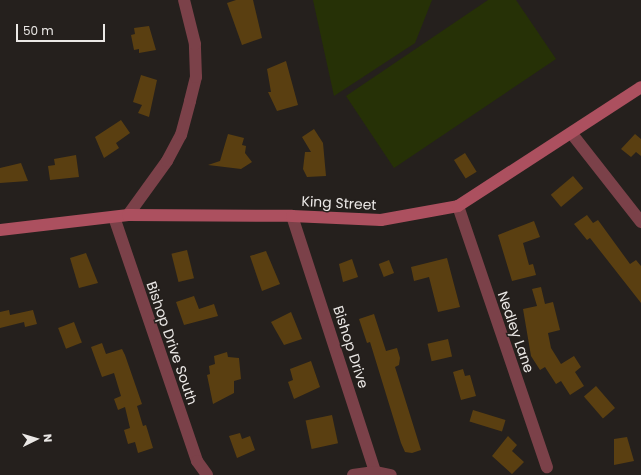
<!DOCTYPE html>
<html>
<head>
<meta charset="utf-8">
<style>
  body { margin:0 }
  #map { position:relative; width:641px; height:475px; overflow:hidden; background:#25201d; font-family:Poppins,sans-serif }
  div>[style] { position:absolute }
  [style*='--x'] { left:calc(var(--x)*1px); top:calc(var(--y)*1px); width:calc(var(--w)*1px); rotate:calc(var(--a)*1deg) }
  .green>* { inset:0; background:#263106 }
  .building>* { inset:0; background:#5a3f11; transform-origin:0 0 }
  .street>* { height:12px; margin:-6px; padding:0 6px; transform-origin:6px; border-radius:6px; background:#7b4149 }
  .secondary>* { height:12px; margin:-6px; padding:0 6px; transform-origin:6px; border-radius:6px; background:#ac505f }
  span { translate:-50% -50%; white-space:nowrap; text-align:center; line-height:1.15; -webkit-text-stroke:3px #25201d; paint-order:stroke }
  .street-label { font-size:14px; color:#ebe8e6 }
  .north { position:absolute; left:16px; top:419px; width:40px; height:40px; -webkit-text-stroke:3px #25201d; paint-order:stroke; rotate:85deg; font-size:11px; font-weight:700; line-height:16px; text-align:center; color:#ebe8e6 }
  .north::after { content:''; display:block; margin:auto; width:14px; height:18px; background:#ebe8e6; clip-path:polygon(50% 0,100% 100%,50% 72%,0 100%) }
  .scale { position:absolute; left:16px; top:24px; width:89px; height:18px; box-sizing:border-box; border:2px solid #ebe8e6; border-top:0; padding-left:5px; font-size:12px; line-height:14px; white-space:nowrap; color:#ebe8e6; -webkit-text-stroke:3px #25201d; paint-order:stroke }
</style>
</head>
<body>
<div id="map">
  <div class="green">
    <i style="clip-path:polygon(313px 0,432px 0,415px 43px,334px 96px)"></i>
    <i style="clip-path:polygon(488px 0,516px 0,556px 59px,394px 168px,346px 96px)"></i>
  </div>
  <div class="building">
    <i style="clip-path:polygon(236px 0,253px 0,262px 38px,242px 45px,227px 3px)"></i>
    <i style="clip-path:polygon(149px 26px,156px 50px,139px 53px,139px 49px,134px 50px,131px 35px,135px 34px,134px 28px)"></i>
    <i style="clip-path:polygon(286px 61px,298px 105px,277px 111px,268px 92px,271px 92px,267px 69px)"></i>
    <i style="clip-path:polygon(141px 75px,157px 80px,149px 117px,138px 113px,142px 105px,133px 102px)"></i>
    <i style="clip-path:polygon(121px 120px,130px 133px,116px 143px,119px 148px,104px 158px,95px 137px)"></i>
    <i style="clip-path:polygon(314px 129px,323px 143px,326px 176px,307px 177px,303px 169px,305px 152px,311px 152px,302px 137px)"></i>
    <i style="clip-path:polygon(228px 134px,244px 138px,242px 145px,246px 146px,245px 153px,252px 162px,241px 169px,208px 165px,220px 161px)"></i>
    <i style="clip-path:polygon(635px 134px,641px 139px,641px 156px,636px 152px,631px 157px,621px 149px)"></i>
    <i style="left:465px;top:153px;width:22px;height:13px;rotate:58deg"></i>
    <i style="clip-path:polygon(76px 155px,79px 177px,50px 180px,48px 166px,55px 165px,54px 159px)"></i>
    <i style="clip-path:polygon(21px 163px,28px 181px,0 183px,0 168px)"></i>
    <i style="left:573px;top:176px;width:16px;height:29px;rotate:50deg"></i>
    <i style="clip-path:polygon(587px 215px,593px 223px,598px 220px,630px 264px,636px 260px,641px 266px,641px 303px,590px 238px,587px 240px,574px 224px)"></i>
    <i style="clip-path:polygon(534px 221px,540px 237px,523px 243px,529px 265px,533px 264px,536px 275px,512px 281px,498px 235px)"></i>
    <i style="left:187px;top:250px;width:29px;height:16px;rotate:76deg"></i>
    <i style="clip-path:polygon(266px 251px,280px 284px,262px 291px,250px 256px)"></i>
    <i style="clip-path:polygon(86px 253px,98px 283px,79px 288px,70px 258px)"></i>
    <i style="clip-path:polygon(447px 258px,460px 307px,438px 312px,429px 277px,414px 281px,411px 267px)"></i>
    <i style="clip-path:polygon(352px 259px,358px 277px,343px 282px,339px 264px)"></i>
    <i style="left:389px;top:260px;width:14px;height:11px;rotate:69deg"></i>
    <i style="clip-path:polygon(541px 287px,545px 304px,553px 302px,560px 330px,548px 333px,551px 348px,561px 364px,574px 356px,581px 367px,575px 372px,584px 386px,570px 395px,561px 381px,556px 384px,545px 367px,540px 370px,531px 356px,523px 309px,537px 306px,532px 289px)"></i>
    <i style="clip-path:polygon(194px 296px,199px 309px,214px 304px,218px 316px,184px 325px,176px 302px)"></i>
    <i style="clip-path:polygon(9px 310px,10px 315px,33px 310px,37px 324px,25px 327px,24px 322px,0 328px,0 312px)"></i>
    <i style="clip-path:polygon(291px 312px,302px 339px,284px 345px,271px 322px)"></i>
    <i style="clip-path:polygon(374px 314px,386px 351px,397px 348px,400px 358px,399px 365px,395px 367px,421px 450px,412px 453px,405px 452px,401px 443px,370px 342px,367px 343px,359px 319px)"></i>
    <i style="left:74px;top:322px;width:22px;height:17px;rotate:69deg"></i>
    <i style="left:448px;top:339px;width:18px;height:21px;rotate:77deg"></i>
    <i style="clip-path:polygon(102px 343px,106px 354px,122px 349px,125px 355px,142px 404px,137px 406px,143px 426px,146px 425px,153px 448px,138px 453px,135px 442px,128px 444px,124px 430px,130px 428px,125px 407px,118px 410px,114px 399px,121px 396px,114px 373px,102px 377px,91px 347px)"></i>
    <i style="clip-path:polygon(227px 352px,228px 357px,239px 358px,241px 379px,234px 381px,234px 393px,213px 404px,207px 375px,210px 374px,209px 366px,215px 364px,214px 356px)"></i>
    <i style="clip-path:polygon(311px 361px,320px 387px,294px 399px,288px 382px,293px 380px,290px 369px)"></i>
    <i style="clip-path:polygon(463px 369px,465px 376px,470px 375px,476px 396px,461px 400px,453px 372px)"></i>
    <i style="left:596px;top:386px;width:29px;height:16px;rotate:49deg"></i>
    <i style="left:473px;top:410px;width:34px;height:12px;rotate:17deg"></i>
    <i style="left:332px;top:415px;width:29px;height:27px;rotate:78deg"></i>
    <i style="clip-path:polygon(240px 433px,242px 439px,250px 436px,255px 450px,237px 458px,229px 436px)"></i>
    <i style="clip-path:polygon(508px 436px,517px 445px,512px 451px,524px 462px,512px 474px,492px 456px)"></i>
    <i style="clip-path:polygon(627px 437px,634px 461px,614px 465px,614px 439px)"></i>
  </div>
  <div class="street">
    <i style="--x:572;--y:134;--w:112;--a:51.9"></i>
    <i style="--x:458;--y:206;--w:276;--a:71.2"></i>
    <i style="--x:128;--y:215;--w:67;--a:-54.2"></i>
    <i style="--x:167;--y:161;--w:30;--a:-62"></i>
    <i style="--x:181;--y:135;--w:35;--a:-75"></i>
    <i style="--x:190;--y:101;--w:25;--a:-76"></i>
    <i style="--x:196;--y:77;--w:33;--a:-92"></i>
    <i style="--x:195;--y:44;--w:45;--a:-104"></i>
    <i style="--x:292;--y:216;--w:269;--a:72"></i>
    <i style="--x:375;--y:472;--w:16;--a:11"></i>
    <i style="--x:114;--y:217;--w:258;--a:71.2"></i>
    <i style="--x:197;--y:461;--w:17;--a:54"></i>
    <i style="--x:353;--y:475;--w:22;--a:-8"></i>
  </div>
  <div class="secondary">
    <i style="--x:0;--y:230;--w:129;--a:-6.7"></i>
    <i style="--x:128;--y:215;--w:164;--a:0.3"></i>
    <i style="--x:292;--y:216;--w:89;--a:2.6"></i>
    <i style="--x:381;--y:220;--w:78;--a:-10.3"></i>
    <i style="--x:458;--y:206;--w:218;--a:-33"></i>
  </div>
  <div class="street-label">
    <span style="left:339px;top:203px;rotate:3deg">King Street</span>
    <span style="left:516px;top:332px;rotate:71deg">Nedley Lane</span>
    <span style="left:172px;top:343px;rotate:71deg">Bishop Drive South</span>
    <span style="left:351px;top:347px;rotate:72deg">Bishop Drive</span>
  </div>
  <div class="north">N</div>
  <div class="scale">50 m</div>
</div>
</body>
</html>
